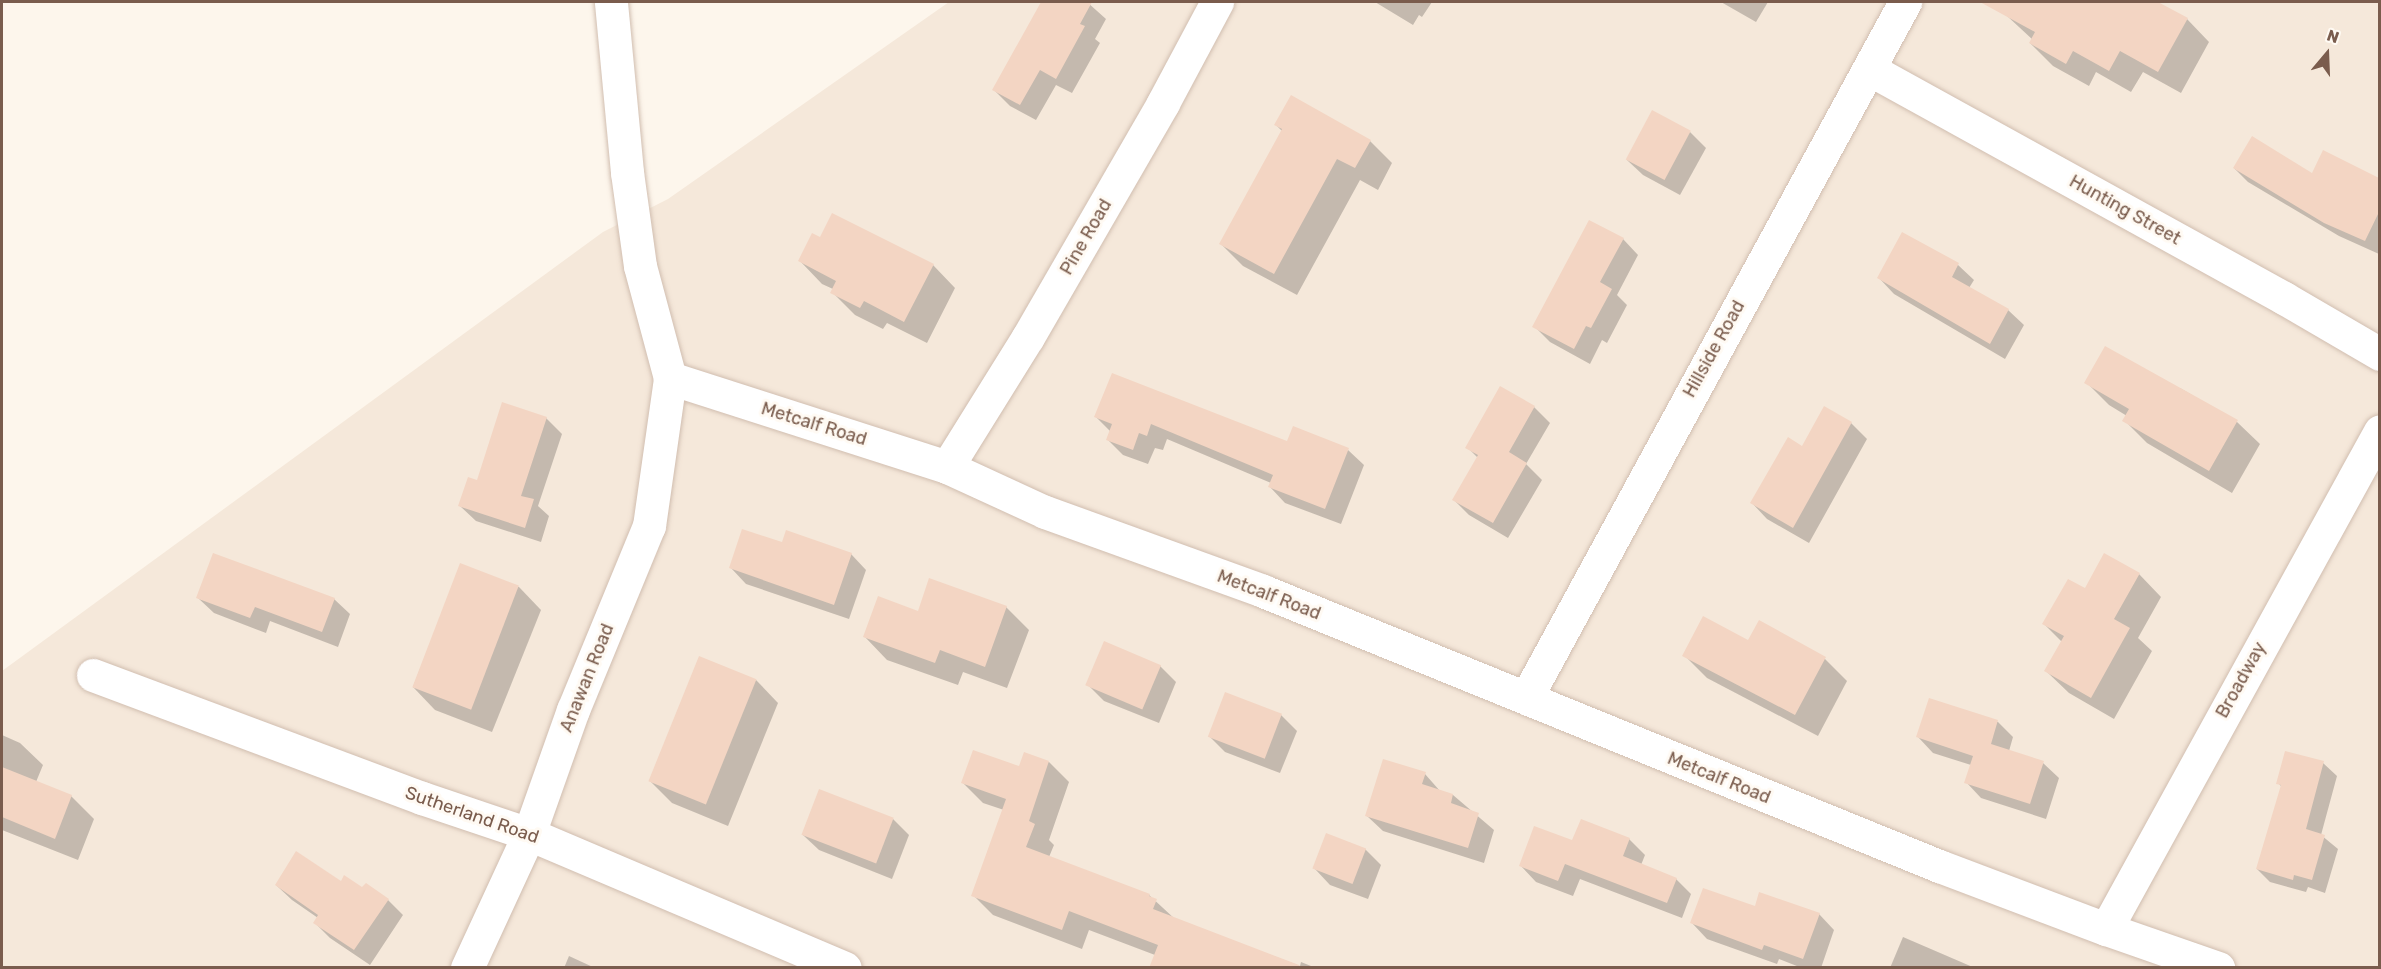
<!DOCTYPE html>
<html>
<head>
<meta charset="utf-8">
<style>
  body { margin:0 }
  #map { position:relative; width:2381px; height:969px; overflow:hidden; background:#fdf6ec; font-family:Rubik,sans-serif }
  div>[style] { position:absolute }
  [style*='--x'] { left:calc(var(--x)*1px); top:calc(var(--y)*1px); width:calc(var(--w)*1px); rotate:calc(var(--a)*1deg) }
  .residential>* { inset:0; background:#f5e8da }
  .shadow>* { inset:0; background:#0003 }
  .building>* { inset:0; background:#f3d5c3; transform-origin:0 0 }
  .roads { filter:drop-shadow(0 0 2px #d1beb0) drop-shadow(0 0 2px #d1beb0) }
  .minor>* { height:33px; margin:-16.5px; padding:0 16.5px; transform-origin:16.5px; border-radius:16.5px; background:#fff }
  span { translate:-50% -50%; white-space:nowrap; text-align:center; line-height:1.15; -webkit-text-stroke:6px #fffaf3; paint-order:stroke }
  .street-label { font-size:18px; color:#7a5c4d }
  .frame { position:absolute; inset:0; border:3px solid #7a5c4d; pointer-events:none }
  .north { position:absolute; left:2297px; top:24px; width:60px; height:60px; -webkit-text-stroke:4px #fffaf3; paint-order:stroke; rotate:19deg; font-size:16px; font-weight:700; line-height:24px; text-align:center; color:#7a5c4d }
  .north::after { content:''; display:block; margin:auto; width:21px; height:27px; background:#7a5c4d; clip-path:polygon(50% 0,100% 100%,50% 72%,0 100%) }
</style>
</head>
<body>
<div id="map">
  <div class="residential">
    <i style="clip-path:polygon(949px 2px,2379px 2px,2379px 967px,2px 967px,2px 671px,603px 232px,668px 199px)"></i>
  </div>
  <div class="shadow">
    <i style="clip-path:polygon(1043px 2px,1087px 2px,1106px 19px,1095px 39px,1100px 43px,1072px 93px,1056px 85px,1036px 120px,1010px 106px,994px 90px)"></i>
    <i style="clip-path:polygon(1375px 2px,1432px 2px,1422px 17px,1419px 15px,1413px 25px)"></i>
    <i style="clip-path:polygon(1721px 2px,1768px 2px,1756px 22px)"></i>
    <i style="clip-path:polygon(2013px 2px,2116px 2px,2151px 21px,2187px 19px,2209px 42px,2181px 93px,2143px 72px,2131px 92px,2096px 72px,2089px 86px,2053px 66px,2030px 43px,2033px 40px,2006px 15px)"></i>
    <i style="clip-path:polygon(1276px 125px,1370px 141px,1392px 163px,1378px 190px,1360px 180px,1297px 295px,1243px 266px,1221px 244px,1283px 132px)"></i>
    <i style="clip-path:polygon(1690px 132px,1706px 148px,1680px 195px,1643px 175px,1627px 160px)"></i>
    <i style="clip-path:polygon(2324px 152px,2380px 180px,2379px 254px,2339px 236px,2248px 182px,2234px 168px,2312px 175px)"></i>
    <i style="clip-path:polygon(1903px 234px,1958px 265px,1974px 280px,1969px 288px,2008px 310px,2024px 325px,2005px 359px,1894px 294px,1879px 278px)"></i>
    <i style="clip-path:polygon(1623px 239px,1638px 255px,1617px 295px,1627px 305px,1607px 343px,1602px 340px,1590px 364px,1550px 342px,1534px 326px)"></i>
    <i style="clip-path:polygon(800px 261px,933px 265px,955px 288px,927px 343px,887px 323px,883px 329px,855px 315px,832px 292px,833px 289px,822px 284px)"></i>
    <i style="clip-path:polygon(1112px 375px,1288px 443px,1348px 450px,1364px 465px,1341px 524px,1285px 503px,1270px 487px,1271px 483px,1167px 439px,1163px 450px,1155px 448px,1148px 464px,1123px 455px,1107px 439px,1110px 431px,1096px 417px)"></i>
    <i style="clip-path:polygon(2086px 382px,2180px 388px,2237px 422px,2260px 444px,2232px 493px,2147px 443px,2124px 420px,2127px 416px,2109px 405px)"></i>
    <i style="clip-path:polygon(1501px 388px,1534px 407px,1550px 423px,1526px 464px,1542px 480px,1508px 538px,1469px 515px,1454px 500px,1478px 458px,1467px 447px)"></i>
    <i style="clip-path:polygon(1825px 408px,1851px 423px,1867px 439px,1809px 543px,1767px 519px,1752px 503px,1802px 448px)"></i>
    <i style="clip-path:polygon(546px 418px,562px 434px,538px 506px,549px 516px,541px 542px,476px 521px,460px 506px,478px 482px)"></i>
    <i style="clip-path:polygon(851px 554px,866px 570px,849px 619px,746px 584px,731px 568px)"></i>
    <i style="clip-path:polygon(461px 565px,519px 587px,541px 610px,492px 732px,435px 710px,413px 687px)"></i>
    <i style="clip-path:polygon(2139px 574px,2161px 597px,2138px 638px,2152px 651px,2114px 719px,2069px 693px,2046px 671px,2062px 642px,2044px 624px,2085px 590px)"></i>
    <i style="clip-path:polygon(198px 598px,334px 599px,350px 614px,338px 647px,270px 621px,266px 633px,214px 613px)"></i>
    <i style="clip-path:polygon(1006px 607px,1029px 630px,1007px 688px,963px 672px,958px 685px,887px 660px,865px 637px,919px 613px)"></i>
    <i style="clip-path:polygon(1749px 642px,1825px 659px,1847px 681px,1818px 736px,1707px 678px,1684px 655px)"></i>
    <i style="clip-path:polygon(1105px 643px,1160px 666px,1176px 682px,1159px 723px,1104px 701px,1088px 685px)"></i>
    <i style="clip-path:polygon(756px 680px,778px 703px,728px 826px,672px 803px,650px 781px)"></i>
    <i style="clip-path:polygon(1930px 699px,1998px 722px,2013px 737px,2009px 751px,2043px 763px,2059px 778px,2046px 819px,1981px 798px,1966px 782px,1971px 765px,1933px 753px,1918px 737px)"></i>
    <i style="clip-path:polygon(1281px 715px,1297px 731px,1280px 773px,1225px 752px,1209px 736px)"></i>
    <i style="clip-path:polygon(2px 735px,20px 743px,43px 765px,36px 782px,71px 796px,94px 819px,78px 860px,2px 830px)"></i>
    <i style="clip-path:polygon(1384px 761px,1425px 774px,1440px 791px,1453px 795px,1494px 830px,1484px 863px,1383px 831px,1367px 816px)"></i>
    <i style="clip-path:polygon(1049px 762px,1069px 782px,1049px 840px,1054px 845px,1049px 857px,1149px 895px,1176px 920px,1300px 966px,1301px 962px,1316px 968px,1156px 968px,1155px 955px,1089px 930px,1082px 949px,993px 915px,973px 895px,1004px 810px,983px 803px,963px 783px)"></i>
    <i style="clip-path:polygon(2323px 763px,2337px 776px,2321px 835px,2338px 849px,2325px 893px,2308px 887px,2306px 892px,2270px 882px,2257px 869px,2282px 787px,2278px 783px)"></i>
    <i style="clip-path:polygon(893px 819px,909px 835px,892px 879px,819px 850px,803px 835px)"></i>
    <i style="clip-path:polygon(1629px 839px,1645px 855px,1641px 865px,1676px 879px,1691px 894px,1682px 918px,1580px 879px,1573px 896px,1536px 882px,1521px 866px,1573px 842px)"></i>
    <i style="clip-path:polygon(1365px 849px,1381px 865px,1368px 899px,1330px 885px,1315px 869px)"></i>
    <i style="clip-path:polygon(341px 883px,388px 900px,403px 915px,370px 965px,330px 938px,315px 923px,318px 918px,292px 900px,276px 885px)"></i>
    <i style="clip-path:polygon(1755px 908px,1819px 914px,1834px 930px,1821px 968px,1802px 968px,1779px 959px,1777px 964px,1707px 939px,1692px 923px)"></i>
    <i style="clip-path:polygon(1903px 937px,1975px 968px,1890px 968px)"></i>
    <i style="clip-path:polygon(569px 956px,595px 968px,564px 968px)"></i>
  </div>
  <div class="building">
    <i style="clip-path:polygon(1041px 2px,1092px 2px,1080px 24px,1085px 26px,1056px 79px,1040px 70px,1020px 105px,992px 90px)"></i>
    <i style="clip-path:polygon(1980px 2px,2158px 2px,2188px 18px,2158px 72px,2120px 51px,2109px 71px,2073px 51px,2066px 64px,2029px 43px,2035px 32px)"></i>
    <i style="clip-path:polygon(1291px 95px,1371px 140px,1355px 168px,1337px 159px,1274px 274px,1219px 244px,1282px 129px,1274px 125px)"></i>
    <i style="left:1652px;top:110px;width:44px;height:56px;rotate:28deg"></i>
    <i style="clip-path:polygon(2252px 136px,2312px 173px,2323px 150px,2379px 178px,2379px 212px,2365px 241px,2324px 223px,2233px 168px)"></i>
    <i style="clip-path:polygon(832px 213px,934px 264px,904px 322px,864px 301px,860px 308px,830px 293px,836px 281px,798px 261px,812px 233px,820px 237px)"></i>
    <i style="clip-path:polygon(1589px 220px,1624px 238px,1600px 282px,1612px 289px,1591px 328px,1586px 326px,1574px 349px,1532px 327px)"></i>
    <i style="clip-path:polygon(1902px 232px,1959px 263px,1952px 277px,2009px 309px,1990px 344px,1877px 278px)"></i>
    <i style="clip-path:polygon(2105px 346px,2238px 420px,2209px 471px,2122px 421px,2129px 409px,2084px 383px)"></i>
    <i style="clip-path:polygon(1112px 373px,1287px 441px,1293px 426px,1349px 448px,1325px 509px,1268px 487px,1273px 475px,1151px 424px,1147px 436px,1139px 433px,1133px 450px,1106px 440px,1112px 424px,1094px 417px)"></i>
    <i style="clip-path:polygon(1500px 386px,1535px 406px,1509px 452px,1527px 463px,1493px 523px,1452px 500px,1478px 455px,1465px 448px)"></i>
    <i style="clip-path:polygon(502px 402px,547px 417px,521px 496px,534px 499px,525px 528px,458px 506px,468px 477px,477px 480px)"></i>
    <i style="clip-path:polygon(1824px 406px,1852px 422px,1793px 528px,1750px 503px,1788px 437px,1802px 446px)"></i>
    <i style="clip-path:polygon(742px 529px,782px 542px,786px 530px,852px 553px,834px 605px,729px 568px)"></i>
    <i style="clip-path:polygon(213px 553px,335px 598px,322px 632px,255px 607px,250px 618px,196px 598px)"></i>
    <i style="clip-path:polygon(2104px 553px,2140px 573px,2114px 619px,2130px 628px,2091px 698px,2044px 671px,2064px 636px,2042px 624px,2068px 579px,2085px 588px)"></i>
    <i style="left:460px;top:563px;width:63px;height:133px;rotate:21deg"></i>
    <i style="clip-path:polygon(929px 578px,1007px 606px,985px 667px,940px 650px,935px 663px,863px 637px,878px 596px,918px 611px)"></i>
    <i style="clip-path:polygon(1703px 616px,1748px 640px,1759px 620px,1826px 657px,1795px 715px,1682px 656px)"></i>
    <i style="left:1104px;top:641px;width:62px;height:48px;rotate:23deg"></i>
    <i style="left:699px;top:656px;width:62px;height:135px;rotate:22deg"></i>
    <i style="left:1225px;top:692px;width:61px;height:48px;rotate:21deg"></i>
    <i style="clip-path:polygon(1929px 698px,1998px 720px,1991px 744px,2044px 761px,2030px 804px,1964px 783px,1973px 756px,1916px 737px)"></i>
    <i style="clip-path:polygon(973px 750px,1019px 766px,1024px 752px,1049px 761px,1029px 821px,1035px 824px,1026px 847px,1150px 894px,1149px 896px,1157px 899px,1153px 909px,1299px 965px,1299px 968px,1149px 968px,1158px 945px,1069px 911px,1062px 930px,971px 896px,1006px 799px,961px 783px)"></i>
    <i style="clip-path:polygon(2285px 751px,2324px 761px,2306px 829px,2325px 835px,2312px 880px,2294px 875px,2293px 880px,2256px 869px,2281px 785px,2276px 784px)"></i>
    <i style="clip-path:polygon(1383px 759px,1426px 772px,1422px 784px,1453px 794px,1451px 803px,1479px 813px,1468px 848px,1365px 816px)"></i>
    <i style="clip-path:polygon(2px 767px,72px 795px,55px 839px,2px 817px)"></i>
    <i style="left:819px;top:789px;width:80px;height:49px;rotate:21deg"></i>
    <i style="clip-path:polygon(1581px 819px,1630px 838px,1623px 856px,1677px 878px,1667px 903px,1565px 864px,1558px 881px,1519px 866px,1534px 826px,1572px 840px)"></i>
    <i style="left:1326px;top:833px;width:43px;height:38px;rotate:21deg"></i>
    <i style="clip-path:polygon(296px 851px,341px 881px,344px 875px,362px 887px,366px 883px,389px 899px,354px 950px,313px 923px,318px 915px,275px 885px)"></i>
    <i style="clip-path:polygon(1703px 888px,1755px 906px,1759px 892px,1820px 913px,1803px 959px,1764px 945px,1762px 950px,1690px 923px)"></i>
  </div>
  <div class="roads">
    <div class="minor">
      <i style="--x:1869;--y:69;--w:474;--a:28.9"></i>
      <i style="--x:2284;--y:298;--w:111;--a:30.3"></i>
      <i style="--x:670;--y:378;--w:291;--a:17.8"></i>
      <i style="--x:947;--y:467;--w:108;--a:24.7"></i>
      <i style="--x:1045;--y:512;--w:232;--a:19.9"></i>
      <i style="--x:1263;--y:591;--w:730;--a:22.14"></i>
      <i style="--x:1939;--y:866;--w:178;--a:20.7"></i>
      <i style="--x:2106;--y:929;--w:119;--a:19.2"></i>
      <i style="--x:947;--y:467;--w:153;--a:-58.1"></i>
      <i style="--x:1028;--y:337;--w:270;--a:-60"></i>
      <i style="--x:1163;--y:103;--w:115;--a:-61.9"></i>
      <i style="--x:93;--y:675;--w:351;--a:20.5"></i>
      <i style="--x:422;--y:798;--w:113;--a:18.6"></i>
      <i style="--x:529;--y:834;--w:343;--a:23"></i>
      <i style="--x:1526;--y:698;--w:793;--a:-61.43"></i>
      <i style="--x:2106;--y:929;--w:568;--a:-61.18"></i>
      <i style="--x:467;--y:968;--w:148;--a:-65.2"></i>
      <i style="--x:529;--y:834;--w:132;--a:-70.5"></i>
      <i style="--x:573;--y:710;--w:199;--a:-67.6"></i>
      <i style="--x:649;--y:526;--w:149;--a:-81.9"></i>
      <i style="--x:670;--y:378;--w:116;--a:-105"></i>
      <i style="--x:640;--y:266;--w:95;--a:-97.9"></i>
      <i style="--x:627;--y:172;--w:171;--a:-95.4"></i>
    </div>
  </div>
  <div class="street-label">
    <span style="left:2125px;top:210px;rotate:29deg">Hunting Street</span>
    <span style="left:1086px;top:237px;rotate:-60deg">Pine Road</span>
    <span style="left:1714px;top:349px;rotate:-61deg">Hillside Road</span>
    <span style="left:814px;top:424px;rotate:17deg">Metcalf Road</span>
    <span style="left:1269px;top:595px;rotate:21deg">Metcalf Road</span>
    <span style="left:587px;top:678px;rotate:-68deg">Anawan Road</span>
    <span style="left:2241px;top:680px;rotate:-61deg">Broadway</span>
    <span style="left:1719px;top:778px;rotate:22deg">Metcalf Road</span>
    <span style="left:472px;top:815px;rotate:19deg">Sutherland Road</span>
  </div>
  <div class="frame"></div>
  <div class="north">N</div>
</div>
</body>
</html>
